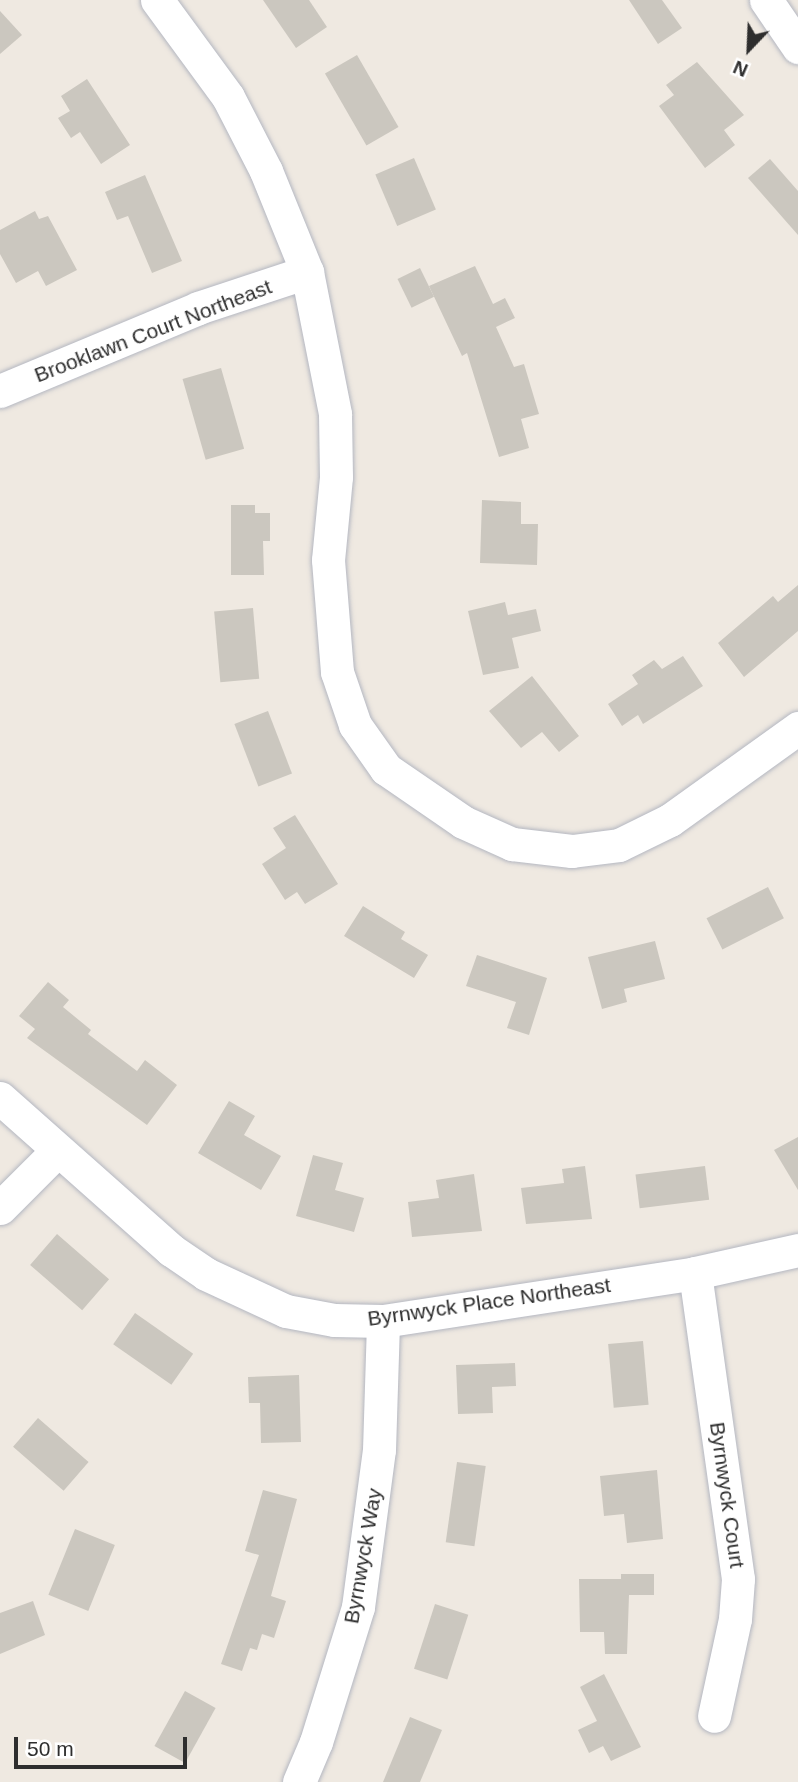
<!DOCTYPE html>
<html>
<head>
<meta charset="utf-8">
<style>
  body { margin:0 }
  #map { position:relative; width:798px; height:1782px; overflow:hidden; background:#efe9e1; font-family:Arial,sans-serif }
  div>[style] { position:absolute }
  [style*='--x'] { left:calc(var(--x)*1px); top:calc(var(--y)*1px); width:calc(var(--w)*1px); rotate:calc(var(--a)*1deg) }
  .building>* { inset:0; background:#cbc7bf; transform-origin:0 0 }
  .roads { filter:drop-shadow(0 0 2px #b4b7c1) drop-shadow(0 0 2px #b4b7c1) }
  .minor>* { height:33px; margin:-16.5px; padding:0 16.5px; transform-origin:16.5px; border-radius:16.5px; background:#fff }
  span { translate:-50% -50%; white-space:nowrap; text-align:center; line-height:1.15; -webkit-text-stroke:7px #fff; paint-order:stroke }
  .street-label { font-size:21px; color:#2e2e2e }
  .north { position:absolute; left:714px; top:14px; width:70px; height:70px; -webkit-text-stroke:5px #fff; paint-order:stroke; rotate:203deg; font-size:19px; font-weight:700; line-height:28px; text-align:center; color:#2e2e2e }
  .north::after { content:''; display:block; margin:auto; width:24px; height:32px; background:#2e2e2e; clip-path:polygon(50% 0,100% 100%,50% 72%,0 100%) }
  .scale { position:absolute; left:14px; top:1737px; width:173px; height:32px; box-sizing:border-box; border:4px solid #2e2e2e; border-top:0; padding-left:9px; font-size:21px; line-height:24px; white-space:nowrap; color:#2e2e2e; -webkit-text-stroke:5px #fff; paint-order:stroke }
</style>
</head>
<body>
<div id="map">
  <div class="building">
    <i style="clip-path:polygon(263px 0,309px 0,327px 27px,296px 48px)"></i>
    <i style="clip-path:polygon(629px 0,662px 0,682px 28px,658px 44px)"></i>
    <i style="clip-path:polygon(0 11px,22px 35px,0 54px)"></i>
    <i style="left:357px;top:55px;width:83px;height:37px;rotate:60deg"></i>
    <i style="clip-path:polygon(697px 62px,744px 115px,724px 130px,735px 145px,705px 168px,659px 106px,674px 95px,666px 85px)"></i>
    <i style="clip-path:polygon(87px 79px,130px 145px,101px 164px,80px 132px,71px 138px,58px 118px,70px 111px,61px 96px)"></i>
    <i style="left:414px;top:158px;width:56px;height:42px;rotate:67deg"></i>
    <i style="clip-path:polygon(770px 159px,798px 191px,798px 235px,748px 178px)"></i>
    <i style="clip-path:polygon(145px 175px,182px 261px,152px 273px,128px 216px,117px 220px,105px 192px)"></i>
    <i style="clip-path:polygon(35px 211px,39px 219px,48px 216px,77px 270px,46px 286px,38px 271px,16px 283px,0 254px,0 230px)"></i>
    <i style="clip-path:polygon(475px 266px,493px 304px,505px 298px,515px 318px,496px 327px,514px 367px,524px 364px,539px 414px,521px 419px,529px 448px,499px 457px,467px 353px,462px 356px,429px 286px)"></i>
    <i style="left:420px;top:268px;width:32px;height:25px;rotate:64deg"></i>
    <i style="left:221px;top:368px;width:84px;height:40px;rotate:74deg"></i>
    <i style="clip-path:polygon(482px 500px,521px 502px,521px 524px,538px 524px,537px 565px,480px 563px)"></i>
    <i style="clip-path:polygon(231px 505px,255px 505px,255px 513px,270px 513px,270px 541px,263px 541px,264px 575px,231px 575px)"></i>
    <i style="clip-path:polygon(798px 585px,798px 631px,744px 677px,718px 643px,773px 596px,778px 602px)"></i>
    <i style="clip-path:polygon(505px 602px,508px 615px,536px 609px,541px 631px,512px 638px,519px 668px,483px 675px,468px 611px)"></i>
    <i style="left:253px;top:608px;width:71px;height:39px;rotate:85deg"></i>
    <i style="clip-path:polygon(683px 656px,703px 686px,643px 724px,638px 715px,622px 726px,608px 704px,638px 684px,632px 675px,654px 660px,662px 669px)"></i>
    <i style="clip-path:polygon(532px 676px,579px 736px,559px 752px,542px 732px,521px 748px,489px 711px)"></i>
    <i style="left:268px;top:711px;width:67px;height:36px;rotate:69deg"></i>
    <i style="clip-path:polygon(295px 815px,338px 884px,305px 904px,297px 892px,285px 900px,262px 864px,286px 848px,273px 828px)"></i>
    <i style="left:768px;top:887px;width:35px;height:69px;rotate:63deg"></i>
    <i style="clip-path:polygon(363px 906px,405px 932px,401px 939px,428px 955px,414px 978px,344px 936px)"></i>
    <i style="clip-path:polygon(655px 941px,665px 979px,624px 989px,627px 1002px,602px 1009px,588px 957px)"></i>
    <i style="clip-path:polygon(477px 955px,547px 978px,529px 1035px,507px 1028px,516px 1002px,466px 986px)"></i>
    <i style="clip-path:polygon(48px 982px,69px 1000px,63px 1007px,91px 1030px,88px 1034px,137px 1071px,145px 1060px,177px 1085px,147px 1125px,27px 1038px,35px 1029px,19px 1016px)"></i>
    <i style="clip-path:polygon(229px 1101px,255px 1116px,244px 1135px,281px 1156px,261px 1190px,198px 1153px)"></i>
    <i style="clip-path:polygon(798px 1137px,798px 1190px,774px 1150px)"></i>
    <i style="clip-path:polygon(313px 1155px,343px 1163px,335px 1190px,364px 1198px,354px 1232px,296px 1216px)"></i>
    <i style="clip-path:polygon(585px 1166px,592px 1219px,526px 1224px,521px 1188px,564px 1183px,562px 1169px)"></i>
    <i style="left:705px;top:1166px;width:34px;height:70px;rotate:83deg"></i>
    <i style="clip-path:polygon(474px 1174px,482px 1231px,412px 1237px,408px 1202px,439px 1198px,436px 1180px)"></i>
    <i style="left:57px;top:1234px;width:69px;height:41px;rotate:41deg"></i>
    <i style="left:135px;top:1313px;width:71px;height:38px;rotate:35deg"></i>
    <i style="left:643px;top:1341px;width:64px;height:35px;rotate:85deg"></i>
    <i style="clip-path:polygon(515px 1363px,516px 1386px,492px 1387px,493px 1413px,458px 1414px,456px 1365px)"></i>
    <i style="clip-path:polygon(299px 1375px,301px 1442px,261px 1443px,260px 1403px,249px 1403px,248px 1377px)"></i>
    <i style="left:38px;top:1418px;width:67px;height:38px;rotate:41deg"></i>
    <i style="left:457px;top:1462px;width:29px;height:81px;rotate:8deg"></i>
    <i style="clip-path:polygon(657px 1470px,663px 1539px,627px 1543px,624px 1514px,604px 1516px,600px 1476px)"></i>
    <i style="clip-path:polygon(263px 1490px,297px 1499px,271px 1596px,286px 1601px,274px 1638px,262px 1634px,257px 1650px,250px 1648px,242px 1671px,221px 1664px,259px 1555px,245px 1551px)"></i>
    <i style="left:75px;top:1529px;width:43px;height:71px;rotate:22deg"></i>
    <i style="clip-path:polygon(621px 1574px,654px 1574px,654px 1595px,629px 1595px,627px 1654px,605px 1654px,604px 1632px,580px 1632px,579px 1579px,621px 1579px)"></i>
    <i style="clip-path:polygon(33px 1601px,45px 1635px,0 1654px,0 1613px)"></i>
    <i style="left:435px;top:1604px;width:35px;height:68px;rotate:18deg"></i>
    <i style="clip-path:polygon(604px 1674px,641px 1747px,611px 1761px,603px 1746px,589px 1753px,578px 1730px,597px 1721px,580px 1687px)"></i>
    <i style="left:185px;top:1691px;width:35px;height:63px;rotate:29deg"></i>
    <i style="clip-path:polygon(410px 1717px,442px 1730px,420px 1782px,383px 1782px)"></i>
  </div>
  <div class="roads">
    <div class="minor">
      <i style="--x:157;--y:0;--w:120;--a:53.8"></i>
      <i style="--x:228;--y:97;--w:83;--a:62.8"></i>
      <i style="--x:266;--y:171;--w:109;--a:67.9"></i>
      <i style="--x:307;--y:272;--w:145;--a:78.8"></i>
      <i style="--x:335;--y:414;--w:63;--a:89.1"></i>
      <i style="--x:336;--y:477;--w:83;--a:95.5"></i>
      <i style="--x:328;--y:560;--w:112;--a:85.4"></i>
      <i style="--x:337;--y:672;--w:56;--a:71.2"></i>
      <i style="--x:355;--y:725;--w:54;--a:54.8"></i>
      <i style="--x:386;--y:769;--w:93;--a:34.5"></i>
      <i style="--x:463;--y:822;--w:54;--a:24.2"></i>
      <i style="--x:512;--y:844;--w:60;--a:6.7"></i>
      <i style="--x:572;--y:851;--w:47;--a:-7.3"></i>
      <i style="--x:619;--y:845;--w:57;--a:-26.1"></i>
      <i style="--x:670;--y:820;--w:158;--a:-35.7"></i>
      <i style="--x:766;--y:0;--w:57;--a:55.8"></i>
      <i style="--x:0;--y:391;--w:215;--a:-22.7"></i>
      <i style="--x:198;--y:308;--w:115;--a:-18.3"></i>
      <i style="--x:0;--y:1098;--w:229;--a:41.6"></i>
      <i style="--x:171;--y:1250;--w:42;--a:34.4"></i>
      <i style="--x:206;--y:1274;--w:88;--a:24.8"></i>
      <i style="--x:286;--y:1311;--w:49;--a:10.6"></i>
      <i style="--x:334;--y:1320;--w:49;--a:1.2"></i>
      <i style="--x:383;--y:1321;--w:316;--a:-8.7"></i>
      <i style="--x:695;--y:1273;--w:106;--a:-12.6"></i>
      <i style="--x:0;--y:1208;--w:79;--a:-45"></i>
      <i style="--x:695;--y:1273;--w:309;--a:82"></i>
      <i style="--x:738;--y:1579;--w:40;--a:94.3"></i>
      <i style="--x:735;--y:1619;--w:99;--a:102.2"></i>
      <i style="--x:299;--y:1782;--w:43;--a:-67"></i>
      <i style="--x:316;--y:1742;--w:141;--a:-72.7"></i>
      <i style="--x:358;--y:1607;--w:158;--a:-82.4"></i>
      <i style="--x:379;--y:1450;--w:129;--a:-88.2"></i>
    </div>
  </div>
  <div class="street-label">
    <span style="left:153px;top:331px;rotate:-21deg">Brooklawn Court Northeast</span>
    <span style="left:489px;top:1302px;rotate:-8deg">Byrnwyck Place Northeast</span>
    <span style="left:727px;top:1495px;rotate:82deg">Byrnwyck Court</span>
    <span style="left:363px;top:1556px;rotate:-80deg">Byrnwyck Way</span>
  </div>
  <div class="north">N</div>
  <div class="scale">50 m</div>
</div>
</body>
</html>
